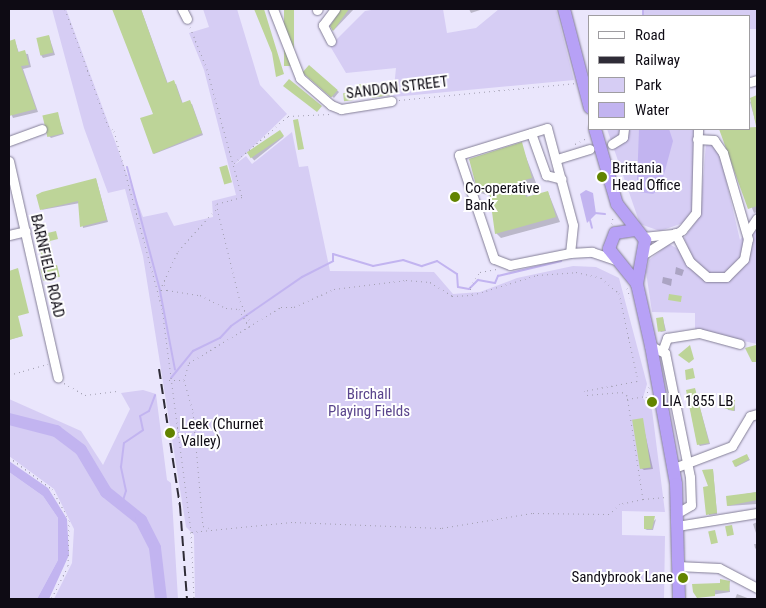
<!DOCTYPE html>
<html>
<head>
<meta charset="utf-8">
<style>
  body { margin:0 }
  #map { position:relative; width:766px; height:608px; overflow:hidden; background:#eae6fc; font-family:"Roboto Condensed",sans-serif }
  div>[style] { position:absolute }
  [style*='--x'] { left:calc(var(--x)*1px); top:calc(var(--y)*1px); width:calc(var(--w)*1px); rotate:calc(var(--a)*1deg) }
  .green>* { inset:0; background:#d6cdf4 }
  .water>* { inset:0; background:#c2b4f0 }
  .shadow>* { inset:0; background:#0003; transform-origin:0 0 }
  .stream>* { height:2px; margin:-1px; padding:0 1px; transform-origin:1px; border-radius:1px; background:#c2b4f0 }
  .river>* { height:12px; margin:-6px; padding:0 6px; transform-origin:6px; border-radius:6px; background:#c2b4f0 }
  .building>* { inset:0; background:#bdd498; transform-origin:0 0 }
  .path>* { height:1px; margin-top:-0.5px; transform-origin:0; background:repeating-linear-gradient(90deg,#a29fb1 0 1px,transparent 0 5px) }
  .roads { filter:drop-shadow(0 0 1px #837e96) drop-shadow(0 0 1px #837e96) }
  .minor>* { height:9px; margin:-4.5px; padding:0 4.5px; transform-origin:4.5px; border-radius:4.5px; background:#fff }
  .highway>* { height:12px; margin:-6px; padding:0 6px; transform-origin:6px; border-radius:6px; background:#b7a1f6 }
  .rail>* { height:2px; margin-top:-1px; transform-origin:0; background:repeating-linear-gradient(90deg,#2f2c37 0 10px,transparent 0 15px) }
  .dots>* { width:14px; height:14px; translate:-50% -50%; box-sizing:border-box; border:2px solid #fff; border-radius:50% }
  span { translate:-50% -50%; white-space:nowrap; text-align:center; line-height:1.15; -webkit-text-stroke:4px #fff; paint-order:stroke }
  .street-label { font-size:15px; color:#0e0b14 }
  .poi-label { font-size:15px; color:#0e0b14 }
  .left { translate:0 -50%; text-align:left }
  .right { translate:-100% -50%; text-align:right }
  .park-label { font-size:15px; color:#5a458c }
  .frame { position:absolute; inset:0; border:10px solid #0e0b14; pointer-events:none }
  .legend { position:absolute; left:588px; top:15px; width:162px; height:115px; box-sizing:border-box; background:#fff; border:1px solid #9f9da1; margin:0; padding:6px 9px; list-style:none; font-size:15px; color:#0e0b14 }
  .legend li { display:flex; align-items:center; gap:10px; height:25px }
  .legend b { width:25px; border:1px solid #9f9da1 }
</style>
</head>
<body>
<div id="map">
  <div class="green">
    <i style="clip-path:polygon(52px 9px,66px 9px,143px 217px,167px 212px,174px 226px,213px 217px,212px 201px,236px 195px,204px 70px,189px 33px,209px 27px,203px 9px,237px 9px,260px 85px,287px 114px,233px 166px,246px 156px,252px 164px,292px 132px,299px 167px,308px 166px,330px 271px,434px 272px,453px 294px,480px 292px,517px 278px,573px 266px,596px 267px,619px 278px,647px 384px,643px 398px,652px 410px,665px 512px,622px 511px,622px 535px,665px 536px,664px 599px,195px 599px,194px 535px,186px 527px,143px 256px,125px 189px,108px 193px,84px 128px)"></i>
    <i style="clip-path:polygon(378px 9px,443px 9px,447px 33px,476px 28px,499px 9px,556px 9px,574px 80px,393px 97px,396px 68px,346px 73px,330px 46px,365px 11px)"></i>
    <i style="clip-path:polygon(644px 9px,757px 9px,757px 29px,750px 29px,750px 16px,643px 16px)"></i>
    <i style="clip-path:polygon(607px 129px,693px 129px,696px 202px,686px 222px,660px 231px,640px 224px)"></i>
    <i style="clip-path:polygon(706px 143px,718px 146px,740px 240px,757px 217px,757px 344px,695px 330px,695px 313px,652px 312px,646px 272px,649px 260px,669px 244px,680px 250px,688px 247px,684px 238px,700px 216px)"></i>
    <i style="clip-path:polygon(143px 390px,156px 394px,167px 480px,171px 483px,178px 599px,54px 599px,72px 563px,74px 529px,54px 489px,9px 456px,9px 399px,81px 431px,103px 465px,130px 409px,121px 393px)"></i>
    <i style="clip-path:polygon(9px 472px,43px 496px,58px 518px,58px 560px,37px 599px,9px 599px)"></i>
  </div>
  <div class="water">
    <i style="clip-path:polygon(639px 129px,669px 129px,673px 141px,660px 189px,653px 194px,639px 192px,637px 184px)"></i>
    <i style="clip-path:polygon(586px 190px,593px 193px,596px 214px,587px 223px,580px 194px)"></i>
    <i style="clip-path:polygon(9px 461px,48px 488px,67px 519px,69px 555px,49px 599px,37px 599px,58px 560px,58px 518px,43px 496px,9px 472px)"></i>
  </div>
  <div class="shadow">
    <i style="clip-path:polygon(114px 9px,141px 9px,168px 84px,176px 84px,183px 104px,192px 104px,203px 135px,154px 154px,155px 114px)"></i>
    <i style="clip-path:polygon(342px 9px,354px 9px,334px 30px,332px 26px)"></i>
    <i style="clip-path:polygon(469px 9px,483px 9px,471px 13px)"></i>
    <i style="clip-path:polygon(49px 36px,55px 55px,43px 58px,41px 55px)"></i>
    <i style="clip-path:polygon(15px 41px,19px 53px,28px 54px,31px 67px,23px 69px,38px 112px,13px 118px,9px 109px,9px 42px)"></i>
    <i style="clip-path:polygon(310px 67px,339px 92px,334px 98px,308px 75px)"></i>
    <i style="clip-path:polygon(389px 90px,390px 96px,373px 97px,388px 89px)"></i>
    <i style="clip-path:polygon(757px 97px,757px 127px,750px 102px)"></i>
    <i style="clip-path:polygon(57px 113px,64px 134px,51px 138px,49px 136px)"></i>
    <i style="clip-path:polygon(757px 128px,757px 212px,754px 213px,721px 129px)"></i>
    <i style="left:280px;top:132px;width:6px;height:38px;rotate:51deg"></i>
    <i style="clip-path:polygon(521px 144px,536px 183px,525px 186px,528px 198px,548px 192px,560px 222px,501px 238px,496px 233px,491px 196px,480px 193px,470px 159px)"></i>
    <i style="clip-path:polygon(96px 179px,108px 222px,83px 228px,80px 203px,41px 210px)"></i>
    <i style="clip-path:polygon(676px 267px,684px 270px,682px 276px,675px 274px)"></i>
    <i style="clip-path:polygon(18px 270px,17px 316px,22px 336px,9px 340px,9px 272px)"></i>
    <i style="clip-path:polygon(663px 277px,672px 279px,671px 286px,662px 283px)"></i>
    <i style="clip-path:polygon(663px 318px,666px 331px,661px 332px,660px 331px)"></i>
    <i style="clip-path:polygon(695px 390px,710px 444px,700px 446px,699px 445px)"></i>
    <i style="clip-path:polygon(726px 401px,735px 403px,735px 411px,728px 410px)"></i>
    <i style="clip-path:polygon(642px 420px,653px 469px,644px 470px,641px 468px)"></i>
    <i style="clip-path:polygon(748px 457px,750px 460px,736px 467px,734px 461px)"></i>
    <i style="clip-path:polygon(713px 470px,717px 514px,709px 515px,710px 487px)"></i>
    <i style="clip-path:polygon(757px 492px,757px 504px,728px 506px,727px 497px)"></i>
    <i style="clip-path:polygon(656px 519px,653px 530px,647px 530px,645px 529px)"></i>
    <i style="clip-path:polygon(757px 522px,757px 536px,753px 524px)"></i>
    <i style="clip-path:polygon(754px 544px,757px 544px,757px 550px,755px 548px)"></i>
    <i style="clip-path:polygon(729px 582px,730px 592px,698px 597px,721px 585px)"></i>
    <i style="clip-path:polygon(737px 594px,750px 599px,735px 599px)"></i>
  </div>
  <div class="stream">
    <i style="--x:643;--y:9;--w:7;--a:90"></i>
    <i style="--x:127;--y:167;--w:127;--a:75"></i>
    <i style="--x:595;--y:213;--w:10;--a:6"></i>
    <i style="--x:590;--y:220;--w:8;--a:76"></i>
    <i style="--x:160;--y:291;--w:80;--a:79.2"></i>
    <i style="--x:171;--y:378;--w:35;--a:-51"></i>
    <i style="--x:193;--y:351;--w:30;--a:-26"></i>
    <i style="--x:220;--y:338;--w:16;--a:-47"></i>
    <i style="--x:231;--y:326;--w:86;--a:-34.6"></i>
    <i style="--x:302;--y:277;--w:35;--a:-27"></i>
    <i style="--x:333;--y:261;--w:7;--a:-90"></i>
    <i style="--x:333;--y:254;--w:42;--a:16.7"></i>
    <i style="--x:373;--y:266;--w:31;--a:-11"></i>
    <i style="--x:403;--y:260;--w:20;--a:18"></i>
    <i style="--x:422;--y:266;--w:16;--a:-18"></i>
    <i style="--x:437;--y:261;--w:24;--a:33"></i>
    <i style="--x:457;--y:274;--w:13;--a:86"></i>
    <i style="--x:458;--y:287;--w:11;--a:10"></i>
    <i style="--x:469;--y:289;--w:13;--a:-45"></i>
    <i style="--x:478;--y:280;--w:17;--a:10"></i>
    <i style="--x:495;--y:283;--w:8;--a:-67"></i>
    <i style="--x:498;--y:276;--w:65;--a:-13.4"></i>
    <i style="--x:121;--y:507;--w:17;--a:-73"></i>
    <i style="--x:126;--y:491;--w:25;--a:-102"></i>
    <i style="--x:121;--y:467;--w:24;--a:-83"></i>
    <i style="--x:124;--y:443;--w:23;--a:-34"></i>
    <i style="--x:143;--y:430;--w:14;--a:-102"></i>
    <i style="--x:140;--y:416;--w:10;--a:-29"></i>
    <i style="--x:149;--y:411;--w:17;--a:-69"></i>
  </div>
  <div class="river">
    <i style="--x:9;--y:419;--w:49;--a:14.3"></i>
    <i style="--x:56;--y:431;--w:31;--a:37"></i>
    <i style="--x:81;--y:450;--w:49;--a:59.2"></i>
    <i style="--x:106;--y:492;--w:45;--a:38.7"></i>
    <i style="--x:141;--y:520;--w:31;--a:63"></i>
    <i style="--x:155;--y:548;--w:51;--a:83.3"></i>
  </div>
  <div class="building">
    <i style="clip-path:polygon(112px 9px,141px 9px,167px 83px,174px 80px,182px 103px,190px 100px,202px 133px,153px 154px,140px 118px,153px 114px)"></i>
    <i style="clip-path:polygon(254px 9px,264px 9px,284px 74px,276px 77px,272px 53px)"></i>
    <i style="left:284px;top:9px;width:10px;height:57px"></i>
    <i style="clip-path:polygon(341px 9px,349px 9px,333px 31px,330px 26px)"></i>
    <i style="left:49px;top:35px;width:18px;height:13px;rotate:77deg"></i>
    <i style="clip-path:polygon(15px 39px,18px 52px,25px 50px,29px 65px,21px 66px,36px 109px,9px 116px,9px 41px)"></i>
    <i style="left:309px;top:65px;width:38px;height:10px;rotate:41deg"></i>
    <i style="clip-path:polygon(289px 79px,322px 106px,317px 112px,283px 86px)"></i>
    <i style="clip-path:polygon(358px 84px,367px 84px,368px 94px,359px 94px)"></i>
    <i style="clip-path:polygon(388px 88px,389px 95px,372px 98px,371px 93px)"></i>
    <i style="left:353px;top:92px;width:8px;height:10px;rotate:83deg"></i>
    <i style="clip-path:polygon(757px 95px,757px 126px,756px 126px,750px 98px)"></i>
    <i style="left:58px;top:112px;width:22px;height:16px;rotate:77deg"></i>
    <i style="clip-path:polygon(298px 119px,304px 149px,298px 150px,293px 120px)"></i>
    <i style="clip-path:polygon(757px 127px,757px 206px,748px 209px,719px 129px)"></i>
    <i style="left:280px;top:130px;width:7px;height:40px;rotate:56deg"></i>
    <i style="clip-path:polygon(522px 142px,532px 178px,521px 181px,526px 197px,548px 191px,556px 217px,495px 234px,489px 190px,478px 193px,469px 159px)"></i>
    <i style="left:227px;top:165px;width:18px;height:8px;rotate:74deg"></i>
    <i style="clip-path:polygon(96px 178px,107px 220px,80px 227px,78px 201px,40px 210px,36px 195px,42px 192px)"></i>
    <i style="clip-path:polygon(56px 231px,58px 239px,50px 241px,53px 255px,42px 257px,35px 236px)"></i>
    <i style="left:57px;top:265px;width:12px;height:17px;rotate:76deg"></i>
    <i style="clip-path:polygon(18px 268px,29px 313px,18px 316px,23px 336px,9px 340px,9px 271px)"></i>
    <i style="left:669px;top:294px;width:13px;height:6px;rotate:9deg"></i>
    <i style="left:663px;top:317px;width:14px;height:7px;rotate:82deg"></i>
    <i style="clip-path:polygon(690px 345px,694px 359px,689px 363px,678px 355px)"></i>
    <i style="clip-path:polygon(756px 345px,757px 362px,752px 362px,745px 348px)"></i>
    <i style="clip-path:polygon(693px 368px,695px 378px,686px 380px,685px 370px)"></i>
    <i style="clip-path:polygon(695px 388px,709px 443px,697px 445px,686px 390px)"></i>
    <i style="clip-path:polygon(724px 400px,735px 400px,734px 411px,724px 408px)"></i>
    <i style="left:643px;top:418px;width:50px;height:11px;rotate:81deg"></i>
    <i style="clip-path:polygon(747px 454px,749px 459px,735px 467px,732px 461px)"></i>
    <i style="clip-path:polygon(713px 469px,717px 513px,706px 515px,703px 487px,708px 486px,702px 470px)"></i>
    <i style="clip-path:polygon(757px 492px,757px 500px,727px 506px,726px 496px)"></i>
    <i style="clip-path:polygon(644px 516px,655px 516px,652px 529px,644px 529px)"></i>
    <i style="left:732px;top:525px;width:10px;height:7px;rotate:79deg"></i>
    <i style="left:715px;top:530px;width:13px;height:7px;rotate:77deg"></i>
    <i style="clip-path:polygon(720px 579px,730px 581px,729px 591px,715px 590px,715px 596px,697px 598px,693px 592px,692px 584px,720px 583px)"></i>
  </div>
  <div class="path">
    <i style="--x:65;--y:9;--w:125;--a:69.8"></i>
    <i style="--x:108;--y:126;--w:8;--a:40"></i>
    <i style="--x:114;--y:131;--w:183;--a:74.8"></i>
    <i style="--x:162;--y:308;--w:226;--a:82.6"></i>
    <i style="--x:191;--y:532;--w:67;--a:87.4"></i>
    <i style="--x:190;--y:27;--w:45;--a:68"></i>
    <i style="--x:207;--y:69;--w:133;--a:74.7"></i>
    <i style="--x:242;--y:197;--w:27;--a:165"></i>
    <i style="--x:216;--y:204;--w:100;--a:76.1"></i>
    <i style="--x:240;--y:301;--w:25;--a:64"></i>
    <i style="--x:399;--y:100;--w:176;--a:-5.5"></i>
    <i style="--x:575;--y:144;--w:13;--a:-27"></i>
    <i style="--x:234;--y:163;--w:72;--a:-41"></i>
    <i style="--x:288;--y:116;--w:42;--a:-2.7"></i>
    <i style="--x:612;--y:224;--w:8;--a:-83"></i>
    <i style="--x:627;--y:288;--w:10;--a:73"></i>
    <i style="--x:160;--y:290;--w:43;--a:-65.2"></i>
    <i style="--x:178;--y:251;--w:58;--a:-47.8"></i>
    <i style="--x:161;--y:290;--w:6;--a:0"></i>
    <i style="--x:167;--y:290;--w:6;--a:-121"></i>
    <i style="--x:167;--y:290;--w:33;--a:9"></i>
    <i style="--x:200;--y:295;--w:29;--a:27"></i>
    <i style="--x:226;--y:308;--w:13;--a:4"></i>
    <i style="--x:239;--y:309;--w:21;--a:61"></i>
    <i style="--x:472;--y:294;--w:7;--a:-106"></i>
    <i style="--x:470;--y:287;--w:18;--a:-56"></i>
    <i style="--x:480;--y:272;--w:17;--a:-10"></i>
    <i style="--x:9;--y:375;--w:40;--a:-16"></i>
    <i style="--x:169;--y:380;--w:15;--a:0"></i>
    <i style="--x:184;--y:380;--w:18;--a:-74"></i>
    <i style="--x:189;--y:363;--w:108;--a:-31.3"></i>
    <i style="--x:281;--y:307;--w:13;--a:0"></i>
    <i style="--x:294;--y:307;--w:44;--a:-24.2"></i>
    <i style="--x:334;--y:289;--w:73;--a:-7.1"></i>
    <i style="--x:406;--y:280;--w:24;--a:5"></i>
    <i style="--x:430;--y:282;--w:26;--a:32"></i>
    <i style="--x:452;--y:296;--w:20;--a:-3"></i>
    <i style="--x:472;--y:295;--w:68;--a:-17.1"></i>
    <i style="--x:537;--y:275;--w:39;--a:-4"></i>
    <i style="--x:576;--y:272;--w:26;--a:13"></i>
    <i style="--x:601;--y:278;--w:23;--a:40"></i>
    <i style="--x:619;--y:293;--w:85;--a:77.8"></i>
    <i style="--x:637;--y:376;--w:5;--a:90"></i>
    <i style="--x:637;--y:381;--w:54;--a:169.3"></i>
    <i style="--x:584;--y:391;--w:5;--a:53"></i>
    <i style="--x:587;--y:395;--w:35;--a:-5"></i>
    <i style="--x:622;--y:392;--w:6;--a:31"></i>
    <i style="--x:627;--y:395;--w:105;--a:81.3"></i>
    <i style="--x:643;--y:499;--w:24;--a:168"></i>
    <i style="--x:620;--y:504;--w:15;--a:138"></i>
    <i style="--x:609;--y:514;--w:77;--a:-179.3"></i>
    <i style="--x:532;--y:513;--w:92;--a:170.6"></i>
    <i style="--x:441;--y:528;--w:149;--a:-177.7"></i>
    <i style="--x:292;--y:522;--w:101;--a:174.3"></i>
    <i style="--x:184;--y:380;--w:33;--a:74"></i>
    <i style="--x:193;--y:412;--w:114;--a:85"></i>
    <i style="--x:203;--y:526;--w:6;--a:18"></i>
    <i style="--x:64;--y:383;--w:24;--a:30"></i>
    <i style="--x:85;--y:395;--w:34;--a:-7"></i>
    <i style="--x:649;--y:387;--w:11;--a:105"></i>
    <i style="--x:646;--y:398;--w:11;--a:56"></i>
    <i style="--x:627;--y:399;--w:18;--a:-9"></i>
    <i style="--x:9;--y:457;--w:54;--a:36.7"></i>
    <i style="--x:52;--y:489;--w:35;--a:61"></i>
    <i style="--x:69;--y:520;--w:46;--a:91.2"></i>
    <i style="--x:68;--y:566;--w:37;--a:117"></i>
    <i style="--x:643;--y:499;--w:23;--a:-5"></i>
  </div>
  <div class="roads">
    <div class="minor">
      <i style="--x:182;--y:9;--w:11;--a:63"></i>
      <i style="--x:273;--y:9;--w:74;--a:68.6"></i>
      <i style="--x:300;--y:78;--w:41;--a:41.1"></i>
      <i style="--x:331;--y:105;--w:11;--a:22"></i>
      <i style="--x:341;--y:109;--w:51;--a:-9.1"></i>
      <i style="--x:317;--y:10;--w:1;--a:-45"></i>
      <i style="--x:331;--y:41;--w:18;--a:-117"></i>
      <i style="--x:323;--y:25;--w:20;--a:-53"></i>
      <i style="--x:750;--y:82;--w:7;--a:-16"></i>
      <i style="--x:531;--y:133;--w:45;--a:70.3"></i>
      <i style="--x:546;--y:175;--w:16;--a:14"></i>
      <i style="--x:9;--y:141;--w:35;--a:-20"></i>
      <i style="--x:612;--y:144;--w:13;--a:-32"></i>
      <i style="--x:623;--y:137;--w:8;--a:-83"></i>
      <i style="--x:557;--y:159;--w:34;--a:-17"></i>
      <i style="--x:9;--y:161;--w:222;--a:77.3"></i>
      <i style="--x:675;--y:233;--w:33;--a:63"></i>
      <i style="--x:690;--y:262;--w:23;--a:41"></i>
      <i style="--x:707;--y:277;--w:19;--a:0"></i>
      <i style="--x:726;--y:277;--w:25;--a:-45"></i>
      <i style="--x:744;--y:259;--w:20;--a:-79"></i>
      <i style="--x:748;--y:239;--w:90;--a:-106.2"></i>
      <i style="--x:723;--y:153;--w:16;--a:-125"></i>
      <i style="--x:714;--y:140;--w:17;--a:-177"></i>
      <i style="--x:747;--y:233;--w:18;--a:-56"></i>
      <i style="--x:9;--y:235;--w:17;--a:-13"></i>
      <i style="--x:643;--y:237;--w:30;--a:-6"></i>
      <i style="--x:570;--y:253;--w:61;--a:168.7"></i>
      <i style="--x:510;--y:265;--w:17;--a:-159"></i>
      <i style="--x:494;--y:259;--w:110;--a:-108.6"></i>
      <i style="--x:459;--y:155;--w:92;--a:-17.1"></i>
      <i style="--x:547;--y:128;--w:100;--a:75"></i>
      <i style="--x:573;--y:225;--w:28;--a:96"></i>
      <i style="--x:570;--y:253;--w:22;--a:-3"></i>
      <i style="--x:592;--y:252;--w:24;--a:19"></i>
      <i style="--x:644;--y:254;--w:45;--a:-32.3"></i>
      <i style="--x:682;--y:230;--w:22;--a:-51"></i>
      <i style="--x:696;--y:213;--w:84;--a:-88.6"></i>
      <i style="--x:651;--y:346;--w:16;--a:27"></i>
      <i style="--x:665;--y:353;--w:126;--a:78.6"></i>
      <i style="--x:690;--y:477;--w:28;--a:88"></i>
      <i style="--x:691;--y:505;--w:16;--a:150"></i>
      <i style="--x:663;--y:349;--w:12;--a:-70"></i>
      <i style="--x:667;--y:338;--w:32;--a:-9"></i>
      <i style="--x:699;--y:333;--w:42;--a:15"></i>
      <i style="--x:674;--y:468;--w:62;--a:-20.8"></i>
      <i style="--x:732;--y:446;--w:35;--a:-59"></i>
      <i style="--x:750;--y:416;--w:7;--a:-16"></i>
      <i style="--x:677;--y:526;--w:81;--a:-9.2"></i>
      <i style="--x:677;--y:566;--w:42;--a:2.7"></i>
      <i style="--x:719;--y:568;--w:43;--a:27.8"></i>
    </div>
    <div class="highway">
      <i style="--x:564;--y:9;--w:102;--a:75.3"></i>
      <i style="--x:595;--y:129;--w:78;--a:73.7"></i>
      <i style="--x:617;--y:204;--w:46;--a:52.1"></i>
      <i style="--x:645;--y:240;--w:45;--a:100.3"></i>
      <i style="--x:635;--y:230;--w:20;--a:171"></i>
      <i style="--x:615;--y:233;--w:17;--a:111"></i>
      <i style="--x:609;--y:249;--w:45;--a:51.3"></i>
      <i style="--x:637;--y:284;--w:64;--a:77.3"></i>
      <i style="--x:651;--y:346;--w:140;--a:79.7"></i>
      <i style="--x:676;--y:484;--w:115;--a:88.5"></i>
    </div>
  </div>
  <div class="rail">
    <i style="--x:159;--y:369;--w:139;--a:81.3"></i>
    <i style="--x:180;--y:506;--w:93;--a:85.7"></i>
  </div>
  <div class="dots">
    <i style="left:602px;top:177px;background:#628400"></i>
    <i style="left:455px;top:197px;background:#628400"></i>
    <i style="left:652px;top:402px;background:#628400"></i>
    <i style="left:170px;top:433px;background:#628400"></i>
    <i style="left:683px;top:578px;background:#628400"></i>
  </div>
  <div class="street-label">
    <span style="left:397px;top:88px;rotate:-7deg">SANDON STREET</span>
    <span style="left:47px;top:266px;rotate:77deg">BARNFIELD ROAD</span>
  </div>
  <div class="poi-label">
    <span class="left" style="left:612px;top:177px">Brittania<br>Head Office</span>
    <span class="left" style="left:465px;top:197px">Co-operative<br>Bank</span>
    <span class="left" style="left:662px;top:402px">LIA 1855 LB</span>
    <span class="left" style="left:181px;top:433px">Leek (Churnet<br>Valley)</span>
    <span class="right" style="left:673px;top:578px">Sandybrook Lane</span>
  </div>
  <div class="park-label">
    <span style="left:369px;top:403px">Birchall<br>Playing Fields</span>
  </div>
  <div class="frame"></div>
  <ul class="legend">
  <li><b style="height:6px;background:#fff"></b>Road</li>
  <li><b style="height:6px;background:#2f2c37"></b>Railway</li>
  <li><b style="height:14px;background:#d6cdf4"></b>Park</li>
  <li><b style="height:14px;background:#c2b4f0"></b>Water</li>
  </ul>
</div>
</body>
</html>
